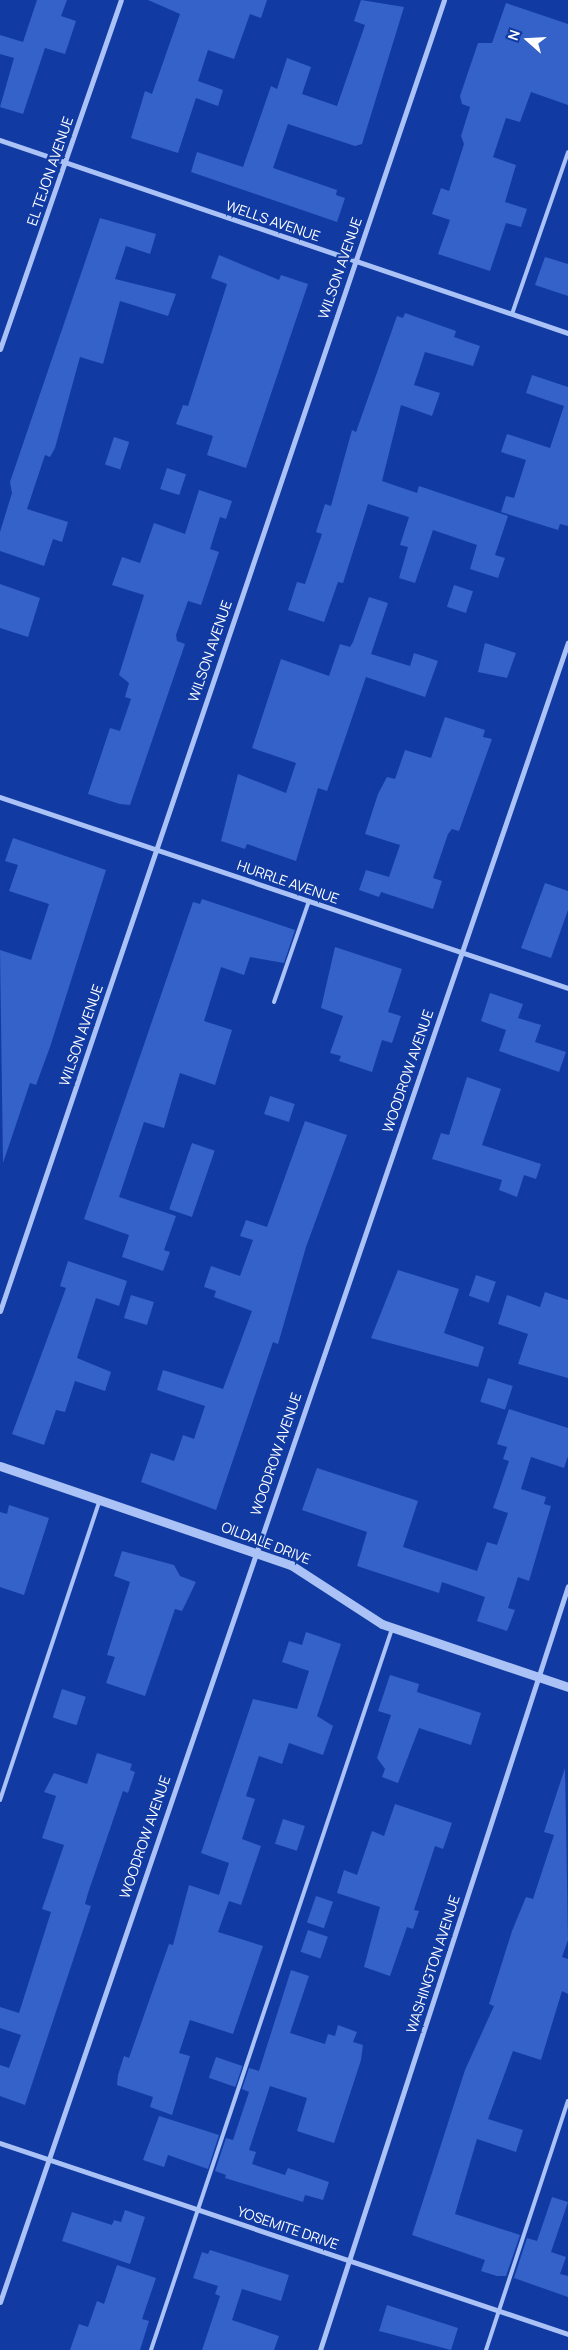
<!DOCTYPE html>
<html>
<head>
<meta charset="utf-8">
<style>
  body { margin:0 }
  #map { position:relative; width:568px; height:2350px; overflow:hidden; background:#113ba3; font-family:Manrope,sans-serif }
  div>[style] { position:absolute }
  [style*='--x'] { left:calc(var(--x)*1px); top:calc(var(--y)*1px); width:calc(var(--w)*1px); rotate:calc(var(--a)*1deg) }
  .building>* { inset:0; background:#3462c8; transform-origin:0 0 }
  .service>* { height:4px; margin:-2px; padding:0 2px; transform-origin:2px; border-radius:2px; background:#abc2f6 }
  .minor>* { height:5px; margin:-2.5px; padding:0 2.5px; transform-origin:2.5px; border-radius:2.5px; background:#abc2f6 }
  .tertiary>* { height:9px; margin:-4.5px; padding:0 4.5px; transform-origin:4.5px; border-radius:4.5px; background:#abc2f6 }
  span { translate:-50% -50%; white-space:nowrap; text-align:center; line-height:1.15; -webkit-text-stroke:4.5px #113ba3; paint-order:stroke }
  .street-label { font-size:14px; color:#fff }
  .north { position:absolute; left:503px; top:15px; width:50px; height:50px; -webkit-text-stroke:4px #113ba3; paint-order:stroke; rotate:289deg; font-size:14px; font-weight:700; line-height:20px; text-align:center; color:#fff }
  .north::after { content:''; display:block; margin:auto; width:18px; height:22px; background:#fff; clip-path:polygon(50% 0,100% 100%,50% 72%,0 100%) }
</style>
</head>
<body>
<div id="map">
  <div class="building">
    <i style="clip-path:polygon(37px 0,67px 0,61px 16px,76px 21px,65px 54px,45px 48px,23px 114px,0 107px,14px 58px,0 54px,0 35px,23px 42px)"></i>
    <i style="clip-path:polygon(148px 0,267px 0,261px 18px,250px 14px,234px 59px,208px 50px,198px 81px,223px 90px,218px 106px,196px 98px,178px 153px,131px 138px,145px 91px,152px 94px,180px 14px)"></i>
    <i style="clip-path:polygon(361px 0,404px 7px,362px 144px,355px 146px,288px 124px,273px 168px,337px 190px,336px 195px,345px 198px,337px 222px,191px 172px,197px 152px,243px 167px,271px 86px,277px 89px,287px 58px,311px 67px,302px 94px,337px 106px,365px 25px,354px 21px)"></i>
    <i style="clip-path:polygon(506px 3px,568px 24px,568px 105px,531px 92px,520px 122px,506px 118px,493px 157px,516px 165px,505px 202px,527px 209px,521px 227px,506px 223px,490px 271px,438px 254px,450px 220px,432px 214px,441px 188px,449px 191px,464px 144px,461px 136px,470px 107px,462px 104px,460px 96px,478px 43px,492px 43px)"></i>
    <i style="clip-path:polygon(100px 218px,156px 234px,150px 254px,126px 246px,115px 279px,176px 294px,168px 316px,120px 301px,103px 364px,80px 357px,55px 448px,50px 457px,45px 455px,27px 509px,68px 522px,62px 542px,53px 539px,44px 566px,0 551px,0 532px,12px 493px,10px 482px)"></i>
    <i style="clip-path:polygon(219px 255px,279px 280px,281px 275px,308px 284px,246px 468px,207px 455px,213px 436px,176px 424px,183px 405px,188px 406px,227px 284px,211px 278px)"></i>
    <i style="clip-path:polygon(545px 257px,568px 264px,568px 296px,535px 285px)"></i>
    <i style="clip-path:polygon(405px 313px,456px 331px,454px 337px,480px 346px,473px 366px,425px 352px,414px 385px,440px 393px,432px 416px,401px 405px,382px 481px,417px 493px,419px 486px,508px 516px,495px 555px,505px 558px,498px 578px,470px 569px,477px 545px,433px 530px,415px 583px,399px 578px,408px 547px,400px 545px,409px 517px,368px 504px,343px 583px,338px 582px,324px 622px,288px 610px,297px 582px,305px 584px,322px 534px,316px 532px,325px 504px,331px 506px,352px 430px,356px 432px,397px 316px,403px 318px)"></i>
    <i style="clip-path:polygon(532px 375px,568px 387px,568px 526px,560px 524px,558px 530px,501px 512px,506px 496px,514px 498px,526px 460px,501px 452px,507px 434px,550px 448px,564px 406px,526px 393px)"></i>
    <i style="left:114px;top:437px;width:16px;height:29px;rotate:18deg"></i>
    <i style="left:167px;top:468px;width:20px;height:22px;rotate:18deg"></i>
    <i style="clip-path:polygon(199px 490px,232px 501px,226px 519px,220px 517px,210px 549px,219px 552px,201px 605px,188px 601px,176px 635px,177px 641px,185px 644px,130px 805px,120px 804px,88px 794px,110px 728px,120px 731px,131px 699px,125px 697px,129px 683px,119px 675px,144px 595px,112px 585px,122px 557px,140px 563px,154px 523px,185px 534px)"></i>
    <i style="clip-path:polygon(0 584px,40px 598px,28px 637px,0 628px)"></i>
    <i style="left:454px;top:585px;width:20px;height:23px;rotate:18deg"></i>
    <i style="clip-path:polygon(369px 597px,388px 603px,371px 654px,410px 666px,414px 653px,438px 661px,425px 697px,366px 677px,327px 791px,318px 788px,296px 861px,247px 844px,245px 849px,221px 841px,238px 774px,286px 793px,296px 763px,252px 748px,281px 659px,329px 676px,340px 644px,350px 647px,353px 642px)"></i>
    <i style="clip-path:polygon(485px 643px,516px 653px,507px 678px,478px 672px)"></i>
    <i style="clip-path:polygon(445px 717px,485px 730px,483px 737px,492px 739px,459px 831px,452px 829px,448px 834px,433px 878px,442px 881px,433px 909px,381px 892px,379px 897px,359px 890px,366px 870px,389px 877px,400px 845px,365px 834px,378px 794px,387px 777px,395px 779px,405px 750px,431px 758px)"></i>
    <i style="clip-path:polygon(13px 838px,106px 870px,50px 1047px,36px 1085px,30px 1083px,3px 1163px,0 950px,31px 960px,49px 904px,9px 891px,18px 865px,5px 861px)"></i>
    <i style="clip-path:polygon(545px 883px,568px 891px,568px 910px,551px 958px,521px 948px)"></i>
    <i style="clip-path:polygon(202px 899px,295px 930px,284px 963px,250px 957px,244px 975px,221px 967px,204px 1021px,232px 1030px,215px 1085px,180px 1073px,164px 1128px,144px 1122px,119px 1197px,176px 1216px,164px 1250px,170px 1252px,163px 1271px,122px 1257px,129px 1235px,84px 1219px,193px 902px,200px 904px)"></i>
    <i style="clip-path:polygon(335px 947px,402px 969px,388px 1012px,401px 1016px,392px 1043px,382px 1040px,372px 1072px,339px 1061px,341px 1056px,330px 1053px,343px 1016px,321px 1008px)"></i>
    <i style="clip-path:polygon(490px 993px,523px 1004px,518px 1018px,541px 1025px,535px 1042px,566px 1052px,559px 1072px,499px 1051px,506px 1030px,481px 1021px)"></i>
    <i style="clip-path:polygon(467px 1077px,501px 1089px,482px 1145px,541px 1164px,536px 1179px,524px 1175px,517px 1197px,499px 1190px,502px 1180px,432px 1159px,441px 1133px,449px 1135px)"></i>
    <i style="left:270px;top:1096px;width:26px;height:19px;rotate:18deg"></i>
    <i style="clip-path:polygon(305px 1121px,347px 1135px,306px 1247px,278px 1344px,273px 1342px,216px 1510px,141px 1482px,151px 1453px,174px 1461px,183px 1435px,194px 1439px,205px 1406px,157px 1390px,163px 1370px,223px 1389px,252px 1311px,214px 1297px,216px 1291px,204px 1287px,211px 1266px,240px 1276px,253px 1240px,240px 1236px,246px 1220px,267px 1227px)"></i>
    <i style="left:192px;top:1143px;width:24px;height:70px;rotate:19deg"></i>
    <i style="clip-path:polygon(68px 1261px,127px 1281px,119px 1306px,96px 1298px,77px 1358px,111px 1372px,105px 1391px,75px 1381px,65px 1412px,56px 1410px,44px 1445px,12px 1434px,66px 1288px,60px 1286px)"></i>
    <i style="clip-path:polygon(398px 1270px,459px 1289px,444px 1333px,484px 1347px,478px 1367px,371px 1338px)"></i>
    <i style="left:476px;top:1275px;width:21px;height:22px;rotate:19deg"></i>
    <i style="clip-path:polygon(545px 1292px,568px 1300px,568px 1378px,518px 1364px,528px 1334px,498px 1324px,507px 1295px,540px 1307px)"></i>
    <i style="left:131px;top:1295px;width:24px;height:24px;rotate:17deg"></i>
    <i style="left:488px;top:1378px;width:26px;height:25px;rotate:18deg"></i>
    <i style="clip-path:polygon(509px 1409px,568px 1428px,568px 1456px,564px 1468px,531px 1457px,521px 1489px,546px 1497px,544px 1504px,551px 1506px,529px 1581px,518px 1577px,508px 1608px,515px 1610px,507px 1631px,477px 1621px,485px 1597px,442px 1582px,439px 1593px,357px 1566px,367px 1532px,302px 1510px,317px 1468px,418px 1501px,403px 1547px,477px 1571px,487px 1542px,497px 1545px,508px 1513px,493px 1508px,509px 1461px,503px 1459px,507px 1447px,497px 1444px)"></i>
    <i style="clip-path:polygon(9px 1505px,49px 1518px,24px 1595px,0 1587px,0 1512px,7px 1514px)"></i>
    <i style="clip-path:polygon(122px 1551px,174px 1565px,180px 1576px,196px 1582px,182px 1611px,175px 1609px,145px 1696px,106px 1683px,115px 1657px,107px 1655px,130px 1582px,114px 1576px)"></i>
    <i style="clip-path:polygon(306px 1632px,341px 1644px,317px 1716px,333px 1726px,323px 1755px,289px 1743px,282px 1764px,259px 1756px,246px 1796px,255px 1799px,242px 1839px,261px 1846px,241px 1905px,229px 1901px,218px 1932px,263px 1946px,233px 2034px,190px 2020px,179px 2053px,190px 2056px,172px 2115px,150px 2107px,153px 2097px,117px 2085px,118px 2075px,124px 2056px,129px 2058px,169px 1944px,173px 1945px,189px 1885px,219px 1895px,229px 1863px,201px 1853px,253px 1699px,297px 1709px,309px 1671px,282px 1662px,289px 1641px,302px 1645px)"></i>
    <i style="clip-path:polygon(390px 1675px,419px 1684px,417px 1692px,481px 1713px,471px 1745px,419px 1728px,398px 1783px,382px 1777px,385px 1769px,377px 1758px,391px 1715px,378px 1711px)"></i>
    <i style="left:62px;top:1689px;width:25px;height:30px;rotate:18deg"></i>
    <i style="clip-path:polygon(97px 1753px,132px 1764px,130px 1770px,135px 1772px,128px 1793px,123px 1791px,88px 1893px,85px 1904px,91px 1906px,25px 2105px,0 2096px,0 2065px,9px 2068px,21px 2035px,0 2028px,0 2007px,19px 2013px,51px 1912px,42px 1909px,64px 1845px,42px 1838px,56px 1796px,44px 1792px,54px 1773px,87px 1784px)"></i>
    <i style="clip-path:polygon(565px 1768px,568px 1940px,562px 1957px,568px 1959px,568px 1994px,562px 1991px,541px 2060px,513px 2051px,488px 2119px,523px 2130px,516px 2152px,477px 2139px,455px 2214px,520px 2235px,506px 2276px,497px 2276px,481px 2271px,485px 2260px,412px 2235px,465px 2070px,494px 2006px,489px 2004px,512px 1931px,526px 1897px,533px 1899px,554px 1835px,544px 1832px)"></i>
    <i style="clip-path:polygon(395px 1804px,452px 1823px,443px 1849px,435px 1846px,414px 1910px,419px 1911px,413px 1929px,407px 1927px,390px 1976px,364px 1967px,380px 1907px,337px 1893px,344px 1870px,357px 1875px,372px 1831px,384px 1836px)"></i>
    <i style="left:283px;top:1819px;width:23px;height:26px;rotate:18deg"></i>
    <i style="left:316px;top:1896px;width:18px;height:28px;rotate:19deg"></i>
    <i style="left:308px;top:1930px;width:21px;height:23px;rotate:19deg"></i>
    <i style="clip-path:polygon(291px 1970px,309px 1976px,290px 2033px,325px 2044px,328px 2034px,335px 2036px,338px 2025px,357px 2032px,353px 2042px,363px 2045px,361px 2060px,334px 2143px,297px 2131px,307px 2098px,270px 2086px,249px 2150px,256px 2152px,252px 2164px,285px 2175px,288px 2168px,329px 2182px,323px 2200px,305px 2195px,303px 2202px,225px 2178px,226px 2175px,215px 2171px,226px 2138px,233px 2140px,249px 2092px,242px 2089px,249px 2068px,259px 2071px)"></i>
    <i style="left:216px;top:2057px;width:28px;height:22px;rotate:19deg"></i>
    <i style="clip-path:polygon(159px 2116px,219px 2135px,208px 2169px,168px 2155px,164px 2167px,143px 2160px)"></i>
    <i style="clip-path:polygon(552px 2197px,568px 2202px,551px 2252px,566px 2257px,560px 2274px,568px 2276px,568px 2297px,514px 2278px,527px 2238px,537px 2241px)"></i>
    <i style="clip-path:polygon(125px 2210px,145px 2217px,130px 2264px,62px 2241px,72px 2212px,112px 2225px,114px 2220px,121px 2222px)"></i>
    <i style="clip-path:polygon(210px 2250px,289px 2275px,281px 2301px,242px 2289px,232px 2320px,279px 2336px,274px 2350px,202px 2350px,220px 2296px,215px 2294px,218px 2286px,193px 2278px,202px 2252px,208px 2254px)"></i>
    <i style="clip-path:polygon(117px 2265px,156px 2278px,142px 2319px,149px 2321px,140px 2350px,70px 2350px,79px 2324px,88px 2327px,97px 2301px,104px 2304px)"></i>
    <i style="clip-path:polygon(387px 2305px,458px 2328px,451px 2350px,379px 2331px)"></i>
  </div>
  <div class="service">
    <i style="--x:512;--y:314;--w:171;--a:-70.9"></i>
    <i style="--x:274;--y:1002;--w:107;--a:-70.9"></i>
    <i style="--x:0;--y:1800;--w:316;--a:-71.6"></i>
    <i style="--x:151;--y:2350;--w:760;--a:-71.52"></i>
    <i style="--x:486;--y:2350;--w:262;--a:-71.8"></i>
  </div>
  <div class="minor">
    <i style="--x:0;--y:140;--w:600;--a:18.77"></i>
    <i style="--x:0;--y:349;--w:369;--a:-70.9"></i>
    <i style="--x:0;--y:797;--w:599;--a:18.59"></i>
    <i style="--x:0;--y:1311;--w:1384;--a:-71.29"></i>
    <i style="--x:0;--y:2143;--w:599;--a:18.59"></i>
    <i style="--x:0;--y:2302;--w:1754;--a:-71.11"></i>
    <i style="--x:320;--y:2350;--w:803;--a:-72.02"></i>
  </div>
  <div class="tertiary">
    <i style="--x:0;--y:1466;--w:307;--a:18.8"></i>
    <i style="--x:291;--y:1565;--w:108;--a:33"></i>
    <i style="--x:382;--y:1624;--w:196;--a:18.7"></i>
  </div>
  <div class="street-label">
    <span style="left:50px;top:171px;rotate:-71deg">EL TEJON AVENUE</span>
    <span style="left:273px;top:221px;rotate:19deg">WELLS AVENUE</span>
    <span style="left:340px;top:268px;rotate:-71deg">WILSON AVENUE</span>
    <span style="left:210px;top:651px;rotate:-71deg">WILSON AVENUE</span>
    <span style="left:288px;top:882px;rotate:19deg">HURRLE AVENUE</span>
    <span style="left:81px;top:1035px;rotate:-71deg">WILSON AVENUE</span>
    <span style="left:408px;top:1071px;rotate:-71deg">WOODROW AVENUE</span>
    <span style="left:276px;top:1454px;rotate:-71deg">WOODROW AVENUE</span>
    <span style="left:266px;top:1543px;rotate:21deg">OILDALE DRIVE</span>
    <span style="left:145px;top:1837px;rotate:-71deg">WOODROW AVENUE</span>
    <span style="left:433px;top:1964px;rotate:-72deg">WASHINGTON AVENUE</span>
    <span style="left:288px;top:2228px;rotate:19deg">YOSEMITE DRIVE</span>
  </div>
  <div class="north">N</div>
</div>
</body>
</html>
